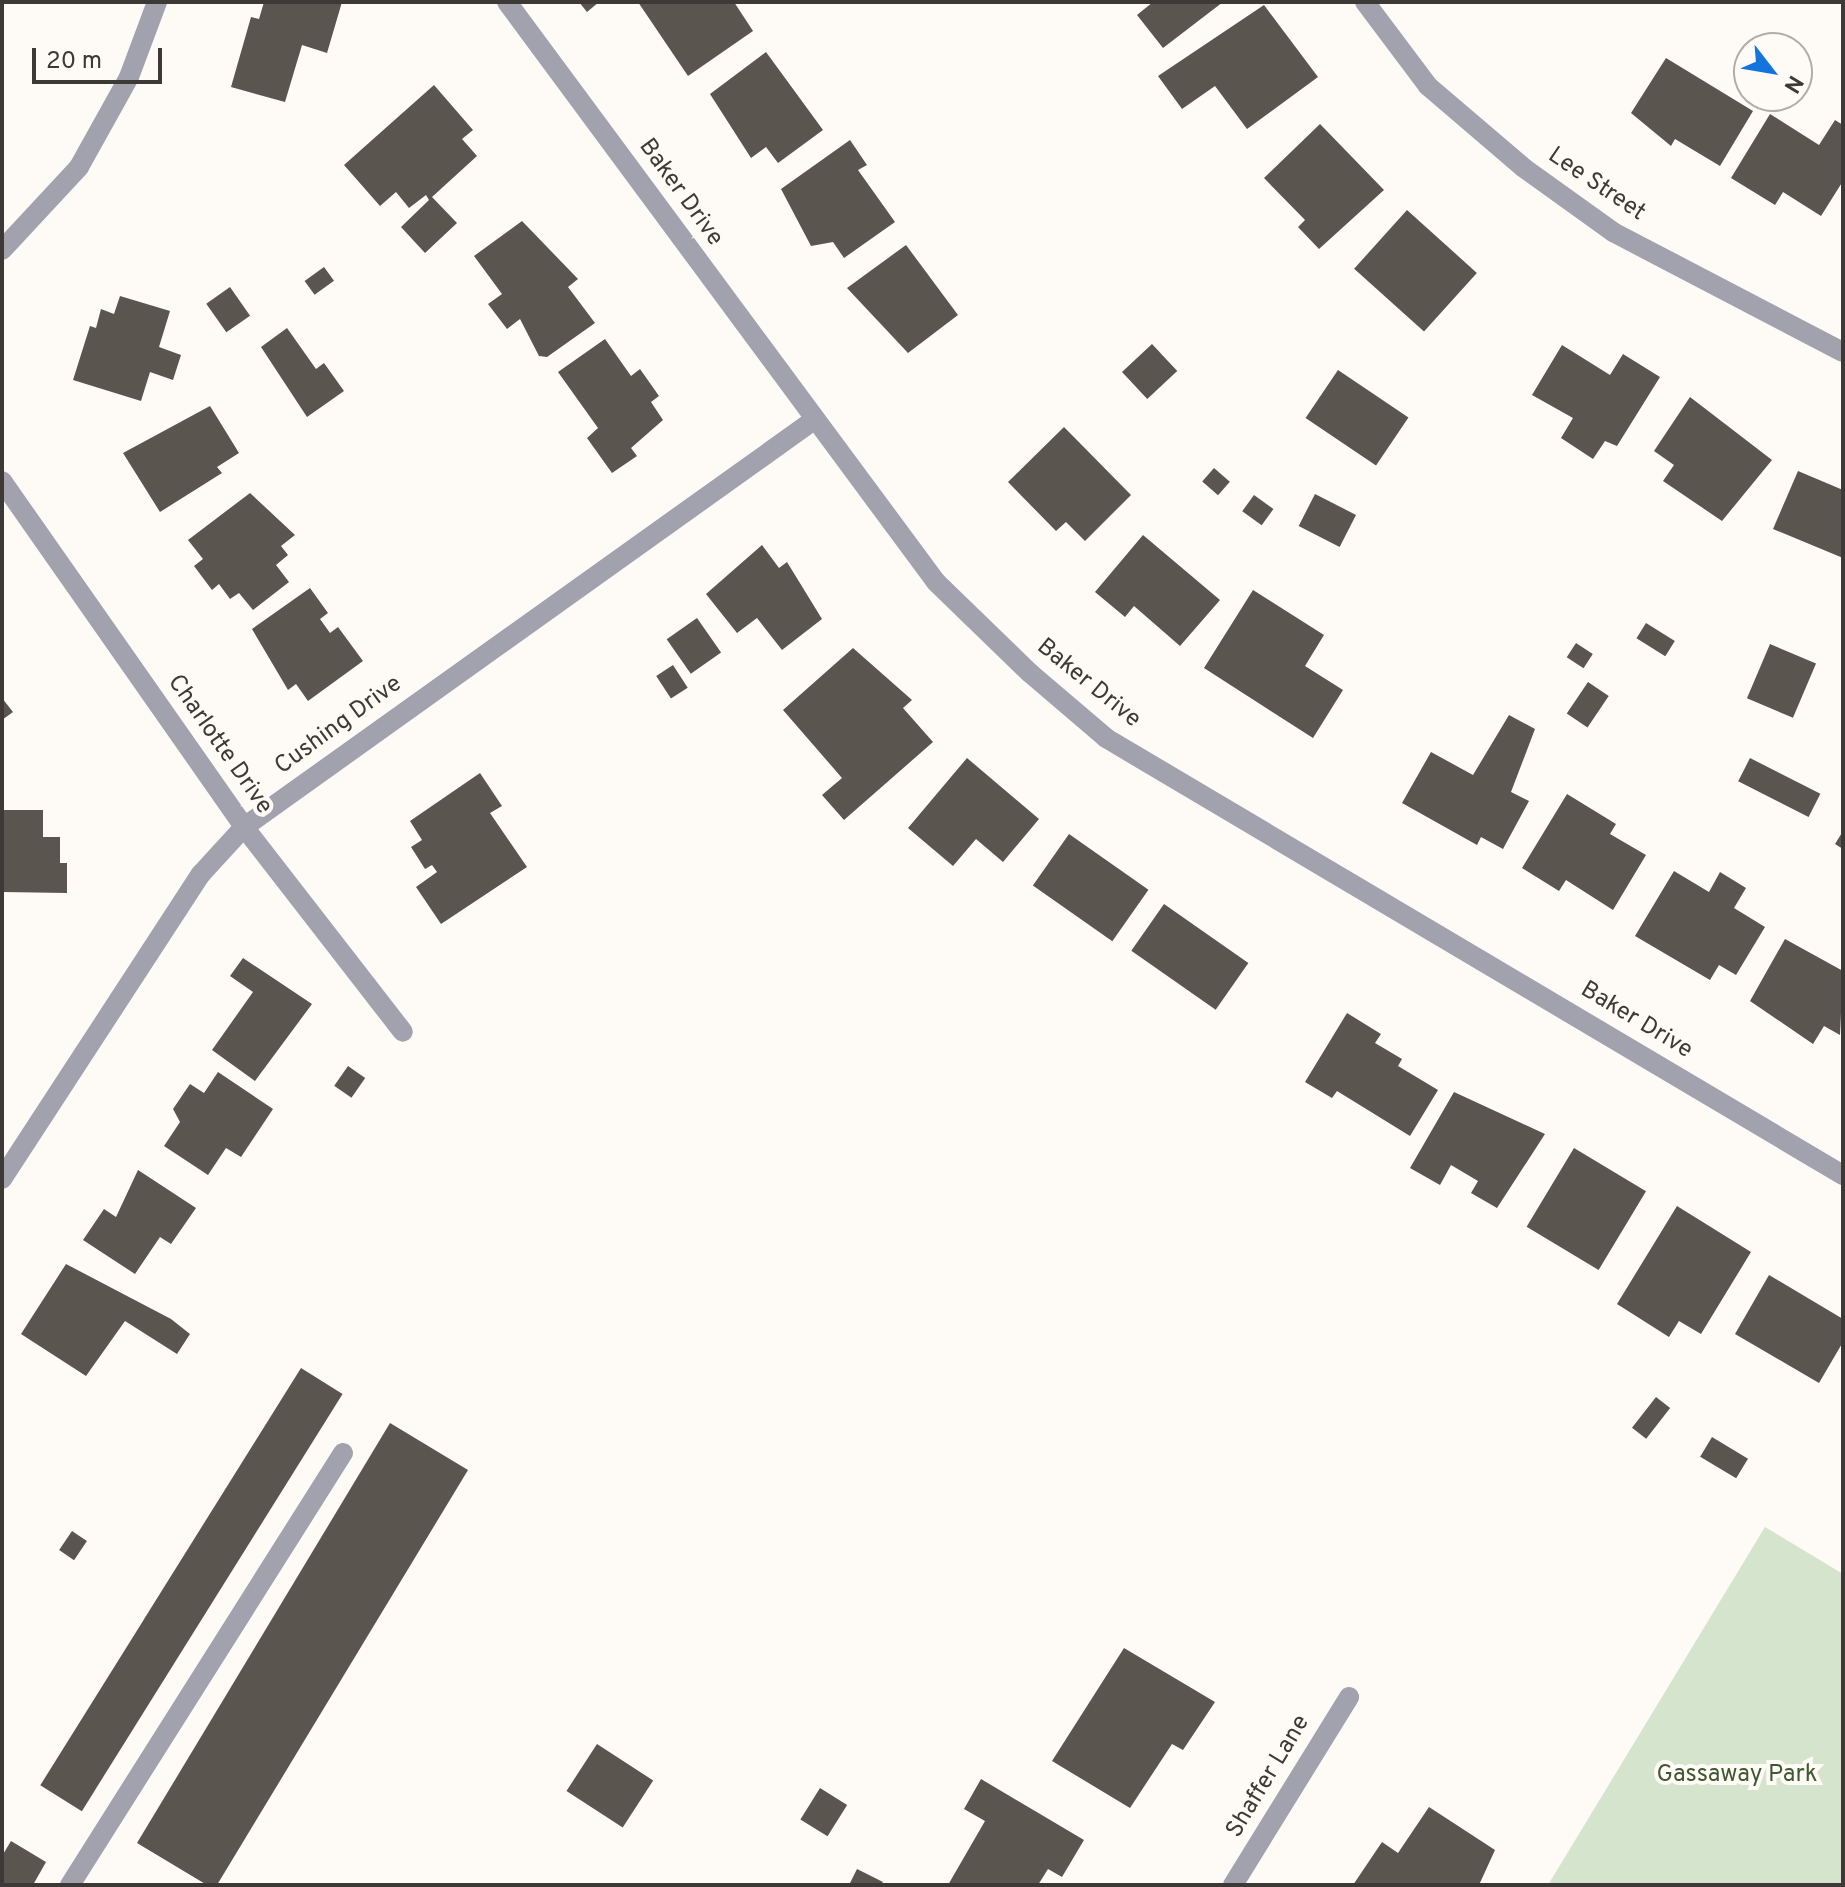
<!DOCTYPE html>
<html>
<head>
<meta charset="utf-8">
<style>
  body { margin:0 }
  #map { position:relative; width:1845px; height:1887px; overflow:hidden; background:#fefaf6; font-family:Overpass,sans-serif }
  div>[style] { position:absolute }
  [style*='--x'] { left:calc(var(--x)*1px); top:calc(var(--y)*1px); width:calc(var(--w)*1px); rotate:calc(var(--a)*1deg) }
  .green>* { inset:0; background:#d5e5cd }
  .building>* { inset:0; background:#5a554f; transform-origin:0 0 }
  .lane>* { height:20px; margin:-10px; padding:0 10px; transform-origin:10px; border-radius:10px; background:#a2a2ae }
  .street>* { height:20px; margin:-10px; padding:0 10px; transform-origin:10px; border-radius:10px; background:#a2a2ae }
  span { translate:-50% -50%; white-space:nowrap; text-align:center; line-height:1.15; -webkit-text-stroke:8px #fefaf6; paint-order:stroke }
  .street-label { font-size:24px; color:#3c3937 }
  .park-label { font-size:24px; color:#3e5931 }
  .frame { position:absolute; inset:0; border:4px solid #3c3937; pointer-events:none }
  .north { position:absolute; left:1733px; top:32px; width:80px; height:80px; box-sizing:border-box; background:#fefaf6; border:2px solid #b0adaa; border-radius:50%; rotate:121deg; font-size:22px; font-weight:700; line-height:32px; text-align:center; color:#3c3937 }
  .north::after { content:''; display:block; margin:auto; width:28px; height:36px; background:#1474dd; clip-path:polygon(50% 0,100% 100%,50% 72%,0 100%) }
  .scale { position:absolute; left:32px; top:48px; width:130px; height:36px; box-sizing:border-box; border:4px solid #3c3937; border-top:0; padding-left:10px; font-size:24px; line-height:28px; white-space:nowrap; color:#3c3937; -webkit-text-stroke:6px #fefaf6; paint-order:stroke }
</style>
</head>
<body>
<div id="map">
  <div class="green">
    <i style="clip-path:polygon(1765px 1527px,1843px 1574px,1843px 1885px,1548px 1885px)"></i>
  </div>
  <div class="building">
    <i style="clip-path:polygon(264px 2px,342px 2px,327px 53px,302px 45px,285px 102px,231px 87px,251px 17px,259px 19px)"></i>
    <i style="clip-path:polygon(579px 2px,599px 2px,587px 12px)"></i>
    <i style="clip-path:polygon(638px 2px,734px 2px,753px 31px,688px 76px)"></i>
    <i style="clip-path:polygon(1153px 2px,1223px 2px,1163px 48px,1137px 15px)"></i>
    <i style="clip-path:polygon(1264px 5px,1318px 77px,1247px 129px,1215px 86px,1182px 109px,1158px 76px)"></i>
    <i style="clip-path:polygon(766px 52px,823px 130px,778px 163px,766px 147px,751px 158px,710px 94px)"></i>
    <i style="clip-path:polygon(1666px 58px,1753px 111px,1720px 166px,1675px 139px,1671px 146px,1631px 113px)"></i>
    <i style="clip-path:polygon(434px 85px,473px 130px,462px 139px,477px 156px,432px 197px,457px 223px,425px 253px,401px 227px,429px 200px,426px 195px,409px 208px,396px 192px,380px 206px,344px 165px)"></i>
    <i style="clip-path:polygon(1770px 114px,1819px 145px,1835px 120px,1843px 125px,1843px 181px,1821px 216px,1783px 192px,1775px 205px,1731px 178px)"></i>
    <i style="clip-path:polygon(1320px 124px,1384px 190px,1319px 249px,1298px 227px,1305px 220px,1264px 178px)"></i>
    <i style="clip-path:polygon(850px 140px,867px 165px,858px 170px,895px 222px,844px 258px,833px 242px,811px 246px,781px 189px)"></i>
    <i style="left:1407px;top:210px;width:94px;height:79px;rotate:42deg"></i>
    <i style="clip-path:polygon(522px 221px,578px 279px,568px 287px,595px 323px,547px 357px,539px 356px,520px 319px,507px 329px,488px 304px,502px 294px,474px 256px)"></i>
    <i style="clip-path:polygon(906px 245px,958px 315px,908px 353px,847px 288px)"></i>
    <i style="left:324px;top:267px;width:17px;height:24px;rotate:54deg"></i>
    <i style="left:230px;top:287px;width:35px;height:29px;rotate:55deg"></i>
    <i style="clip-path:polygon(120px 296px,170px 311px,159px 347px,181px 355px,173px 380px,150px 372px,141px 401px,73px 380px,90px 326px,96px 328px,101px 309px,114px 314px)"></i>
    <i style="clip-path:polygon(287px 328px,316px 369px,324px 363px,344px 391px,307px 417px,261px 347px)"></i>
    <i style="clip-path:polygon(605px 339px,631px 376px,640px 369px,659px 396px,651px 402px,663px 420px,631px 448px,637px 456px,612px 473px,587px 438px,598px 428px,558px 372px)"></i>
    <i style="left:1152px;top:344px;width:37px;height:41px;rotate:47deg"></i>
    <i style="clip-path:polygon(1562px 345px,1610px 375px,1623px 354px,1660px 377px,1617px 446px,1605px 441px,1593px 459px,1561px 438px,1573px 418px,1532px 395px)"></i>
    <i style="left:1338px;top:370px;width:85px;height:58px;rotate:34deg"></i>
    <i style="clip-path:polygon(1690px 397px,1772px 460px,1722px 521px,1663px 481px,1674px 465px,1654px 451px)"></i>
    <i style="clip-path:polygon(210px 406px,239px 453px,217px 467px,222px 473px,160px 512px,123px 453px)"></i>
    <i style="clip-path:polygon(1064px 427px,1131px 495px,1085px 541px,1066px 522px,1056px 531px,1008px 482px)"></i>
    <i style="left:1214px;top:468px;width:21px;height:18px;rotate:41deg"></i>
    <i style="clip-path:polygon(1798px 471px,1843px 490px,1843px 558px,1773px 529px)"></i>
    <i style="clip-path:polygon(250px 493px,295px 535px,281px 546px,288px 555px,276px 565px,289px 582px,253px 610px,239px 593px,230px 599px,219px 584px,212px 590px,194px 566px,203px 559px,188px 540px)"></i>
    <i style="left:1315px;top:494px;width:46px;height:36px;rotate:27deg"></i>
    <i style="left:1254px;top:495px;width:24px;height:20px;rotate:36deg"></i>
    <i style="clip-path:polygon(1143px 535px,1220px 600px,1180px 646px,1134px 606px,1125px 617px,1095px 592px)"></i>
    <i style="clip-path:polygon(762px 545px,779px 568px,787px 562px,822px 619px,782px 650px,757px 618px,737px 633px,706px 594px)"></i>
    <i style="clip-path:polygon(310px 588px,328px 613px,320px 619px,330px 633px,338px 627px,363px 661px,308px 701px,296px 684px,288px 690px,252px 629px)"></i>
    <i style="clip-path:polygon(1253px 590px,1324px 635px,1305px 666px,1343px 690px,1313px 738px,1204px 668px)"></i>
    <i style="left:697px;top:618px;width:42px;height:37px;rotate:55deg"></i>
    <i style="left:1646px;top:623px;width:34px;height:18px;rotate:32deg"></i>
    <i style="left:1576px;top:643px;width:20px;height:17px;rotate:33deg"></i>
    <i style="left:1770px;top:644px;width:50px;height:59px;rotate:23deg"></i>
    <i style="clip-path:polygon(853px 648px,912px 700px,903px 708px,933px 742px,844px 820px,822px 795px,842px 778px,783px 710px)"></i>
    <i style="left:673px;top:665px;width:27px;height:20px;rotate:57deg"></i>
    <i style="left:1588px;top:682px;width:25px;height:38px;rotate:34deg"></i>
    <i style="clip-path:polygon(2px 698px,13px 712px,2px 720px)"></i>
    <i style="clip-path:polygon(1509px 715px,1535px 729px,1511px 792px,1529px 801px,1503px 849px,1481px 837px,1477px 845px,1402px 803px,1431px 752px,1473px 775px)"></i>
    <i style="clip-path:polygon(967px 758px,1039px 819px,1003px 862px,976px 839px,953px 866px,908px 828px)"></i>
    <i style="left:1750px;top:758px;width:79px;height:26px;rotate:27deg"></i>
    <i style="clip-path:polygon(480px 773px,502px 806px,490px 813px,527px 867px,441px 924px,416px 887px,437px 872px,432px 865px,425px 869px,411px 847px,422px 840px,410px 821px)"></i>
    <i style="clip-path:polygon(1567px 794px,1616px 824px,1610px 834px,1646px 855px,1613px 910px,1566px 880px,1559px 891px,1522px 868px)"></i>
    <i style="clip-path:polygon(2px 810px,43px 810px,43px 837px,60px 837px,60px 863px,67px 863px,67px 893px,2px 892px)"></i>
    <i style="clip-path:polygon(1843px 831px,1843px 849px,1835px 844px)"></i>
    <i style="left:1069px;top:834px;width:97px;height:63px;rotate:35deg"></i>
    <i style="clip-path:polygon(1674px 871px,1709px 892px,1720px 872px,1746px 888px,1734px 908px,1765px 927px,1736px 975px,1719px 965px,1710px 980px,1635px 936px)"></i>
    <i style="left:1164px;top:904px;width:103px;height:57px;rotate:35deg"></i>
    <i style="clip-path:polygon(1785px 939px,1843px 971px,1840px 1035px,1824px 1026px,1813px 1044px,1750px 1001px)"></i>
    <i style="clip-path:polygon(243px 958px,312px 1004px,255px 1081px,212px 1050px,253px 992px,230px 976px)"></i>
    <i style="clip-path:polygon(1347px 1013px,1381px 1034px,1375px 1043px,1402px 1059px,1398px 1066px,1438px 1090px,1410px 1136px,1337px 1091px,1332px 1098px,1305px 1082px)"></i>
    <i style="left:348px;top:1066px;width:21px;height:24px;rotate:35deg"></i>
    <i style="clip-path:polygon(218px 1072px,273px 1109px,241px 1157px,226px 1148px,208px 1175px,164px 1146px,180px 1122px,173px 1109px,190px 1084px,204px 1093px)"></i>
    <i style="clip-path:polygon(1454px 1092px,1545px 1134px,1497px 1208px,1471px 1193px,1478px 1181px,1451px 1165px,1440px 1185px,1410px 1168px)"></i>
    <i style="left:1574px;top:1148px;width:84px;height:92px;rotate:31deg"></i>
    <i style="clip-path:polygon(138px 1170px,196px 1208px,171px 1244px,160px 1237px,135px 1274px,83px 1240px,104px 1209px,116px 1217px)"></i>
    <i style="clip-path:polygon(1677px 1206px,1751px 1252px,1701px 1334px,1679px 1321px,1669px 1337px,1617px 1304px)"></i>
    <i style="clip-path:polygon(66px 1264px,171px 1319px,190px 1334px,177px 1354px,125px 1321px,86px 1376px,21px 1334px)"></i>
    <i style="clip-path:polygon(1769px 1275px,1843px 1319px,1843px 1342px,1819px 1383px,1735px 1334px)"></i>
    <i style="left:301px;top:1368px;width:49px;height:492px;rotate:32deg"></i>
    <i style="left:1656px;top:1397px;width:18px;height:39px;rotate:38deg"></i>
    <i style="clip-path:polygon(390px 1423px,468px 1470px,217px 1885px,207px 1885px,137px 1843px)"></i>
    <i style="left:1712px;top:1437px;width:42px;height:23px;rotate:31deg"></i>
    <i style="left:72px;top:1531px;width:18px;height:23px;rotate:34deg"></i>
    <i style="clip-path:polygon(1124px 1648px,1215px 1702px,1183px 1750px,1172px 1744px,1130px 1808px,1052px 1761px)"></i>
    <i style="left:597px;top:1744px;width:67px;height:56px;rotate:33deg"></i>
    <i style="clip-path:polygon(981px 1779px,1084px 1840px,1062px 1877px,1048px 1869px,1038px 1885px,948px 1885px,985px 1821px,964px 1809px)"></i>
    <i style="left:820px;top:1788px;width:32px;height:37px;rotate:32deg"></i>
    <i style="clip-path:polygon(1429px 1807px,1495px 1850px,1479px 1885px,1353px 1885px,1382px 1842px,1398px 1853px)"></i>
    <i style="clip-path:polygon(11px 1841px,46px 1862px,33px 1885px,2px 1885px,2px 1856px)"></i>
    <i style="clip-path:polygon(857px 1869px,883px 1882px,881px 1885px,849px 1885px)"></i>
  </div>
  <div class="lane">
    <i style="--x:70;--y:1885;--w:511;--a:-57.71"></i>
  </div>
  <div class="street">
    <i style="--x:507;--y:2;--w:721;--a:53.51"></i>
    <i style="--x:936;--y:582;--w:131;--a:44.1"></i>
    <i style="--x:1030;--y:673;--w:100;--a:40.5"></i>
    <i style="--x:1106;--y:738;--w:857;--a:30.67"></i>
    <i style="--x:1365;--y:2;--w:105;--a:53.1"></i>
    <i style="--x:1428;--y:86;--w:126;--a:40.5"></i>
    <i style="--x:1524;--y:168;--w:110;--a:35.7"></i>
    <i style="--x:1613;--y:232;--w:259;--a:27.6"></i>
    <i style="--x:2;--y:250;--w:113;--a:-47.1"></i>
    <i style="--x:79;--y:167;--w:103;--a:-60.9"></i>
    <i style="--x:129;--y:77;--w:80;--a:-69.5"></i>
    <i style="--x:2;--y:481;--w:422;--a:55"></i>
    <i style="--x:244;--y:827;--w:259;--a:52.2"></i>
    <i style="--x:2;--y:1179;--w:364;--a:-56.9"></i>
    <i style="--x:201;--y:874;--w:64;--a:-47.5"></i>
    <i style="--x:244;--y:827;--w:700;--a:-35.53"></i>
    <i style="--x:1233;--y:1885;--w:221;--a:-58.3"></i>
  </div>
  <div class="street-label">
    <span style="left:1596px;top:185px;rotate:34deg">Lee Street</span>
    <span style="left:680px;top:193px;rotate:54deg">Baker Drive</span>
    <span style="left:1088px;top:684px;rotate:39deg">Baker Drive</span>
    <span style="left:339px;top:726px;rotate:-36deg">Cushing Drive</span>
    <span style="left:219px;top:745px;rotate:55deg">Charlotte Drive</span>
    <span style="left:1636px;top:1021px;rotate:31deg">Baker Drive</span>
    <span style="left:1269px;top:1777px;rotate:-59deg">Shaffer Lane</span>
  </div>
  <div class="park-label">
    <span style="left:1737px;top:1776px">Gassaway Park</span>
  </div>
  <div class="frame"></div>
  <div class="north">N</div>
  <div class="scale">20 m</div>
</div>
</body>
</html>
